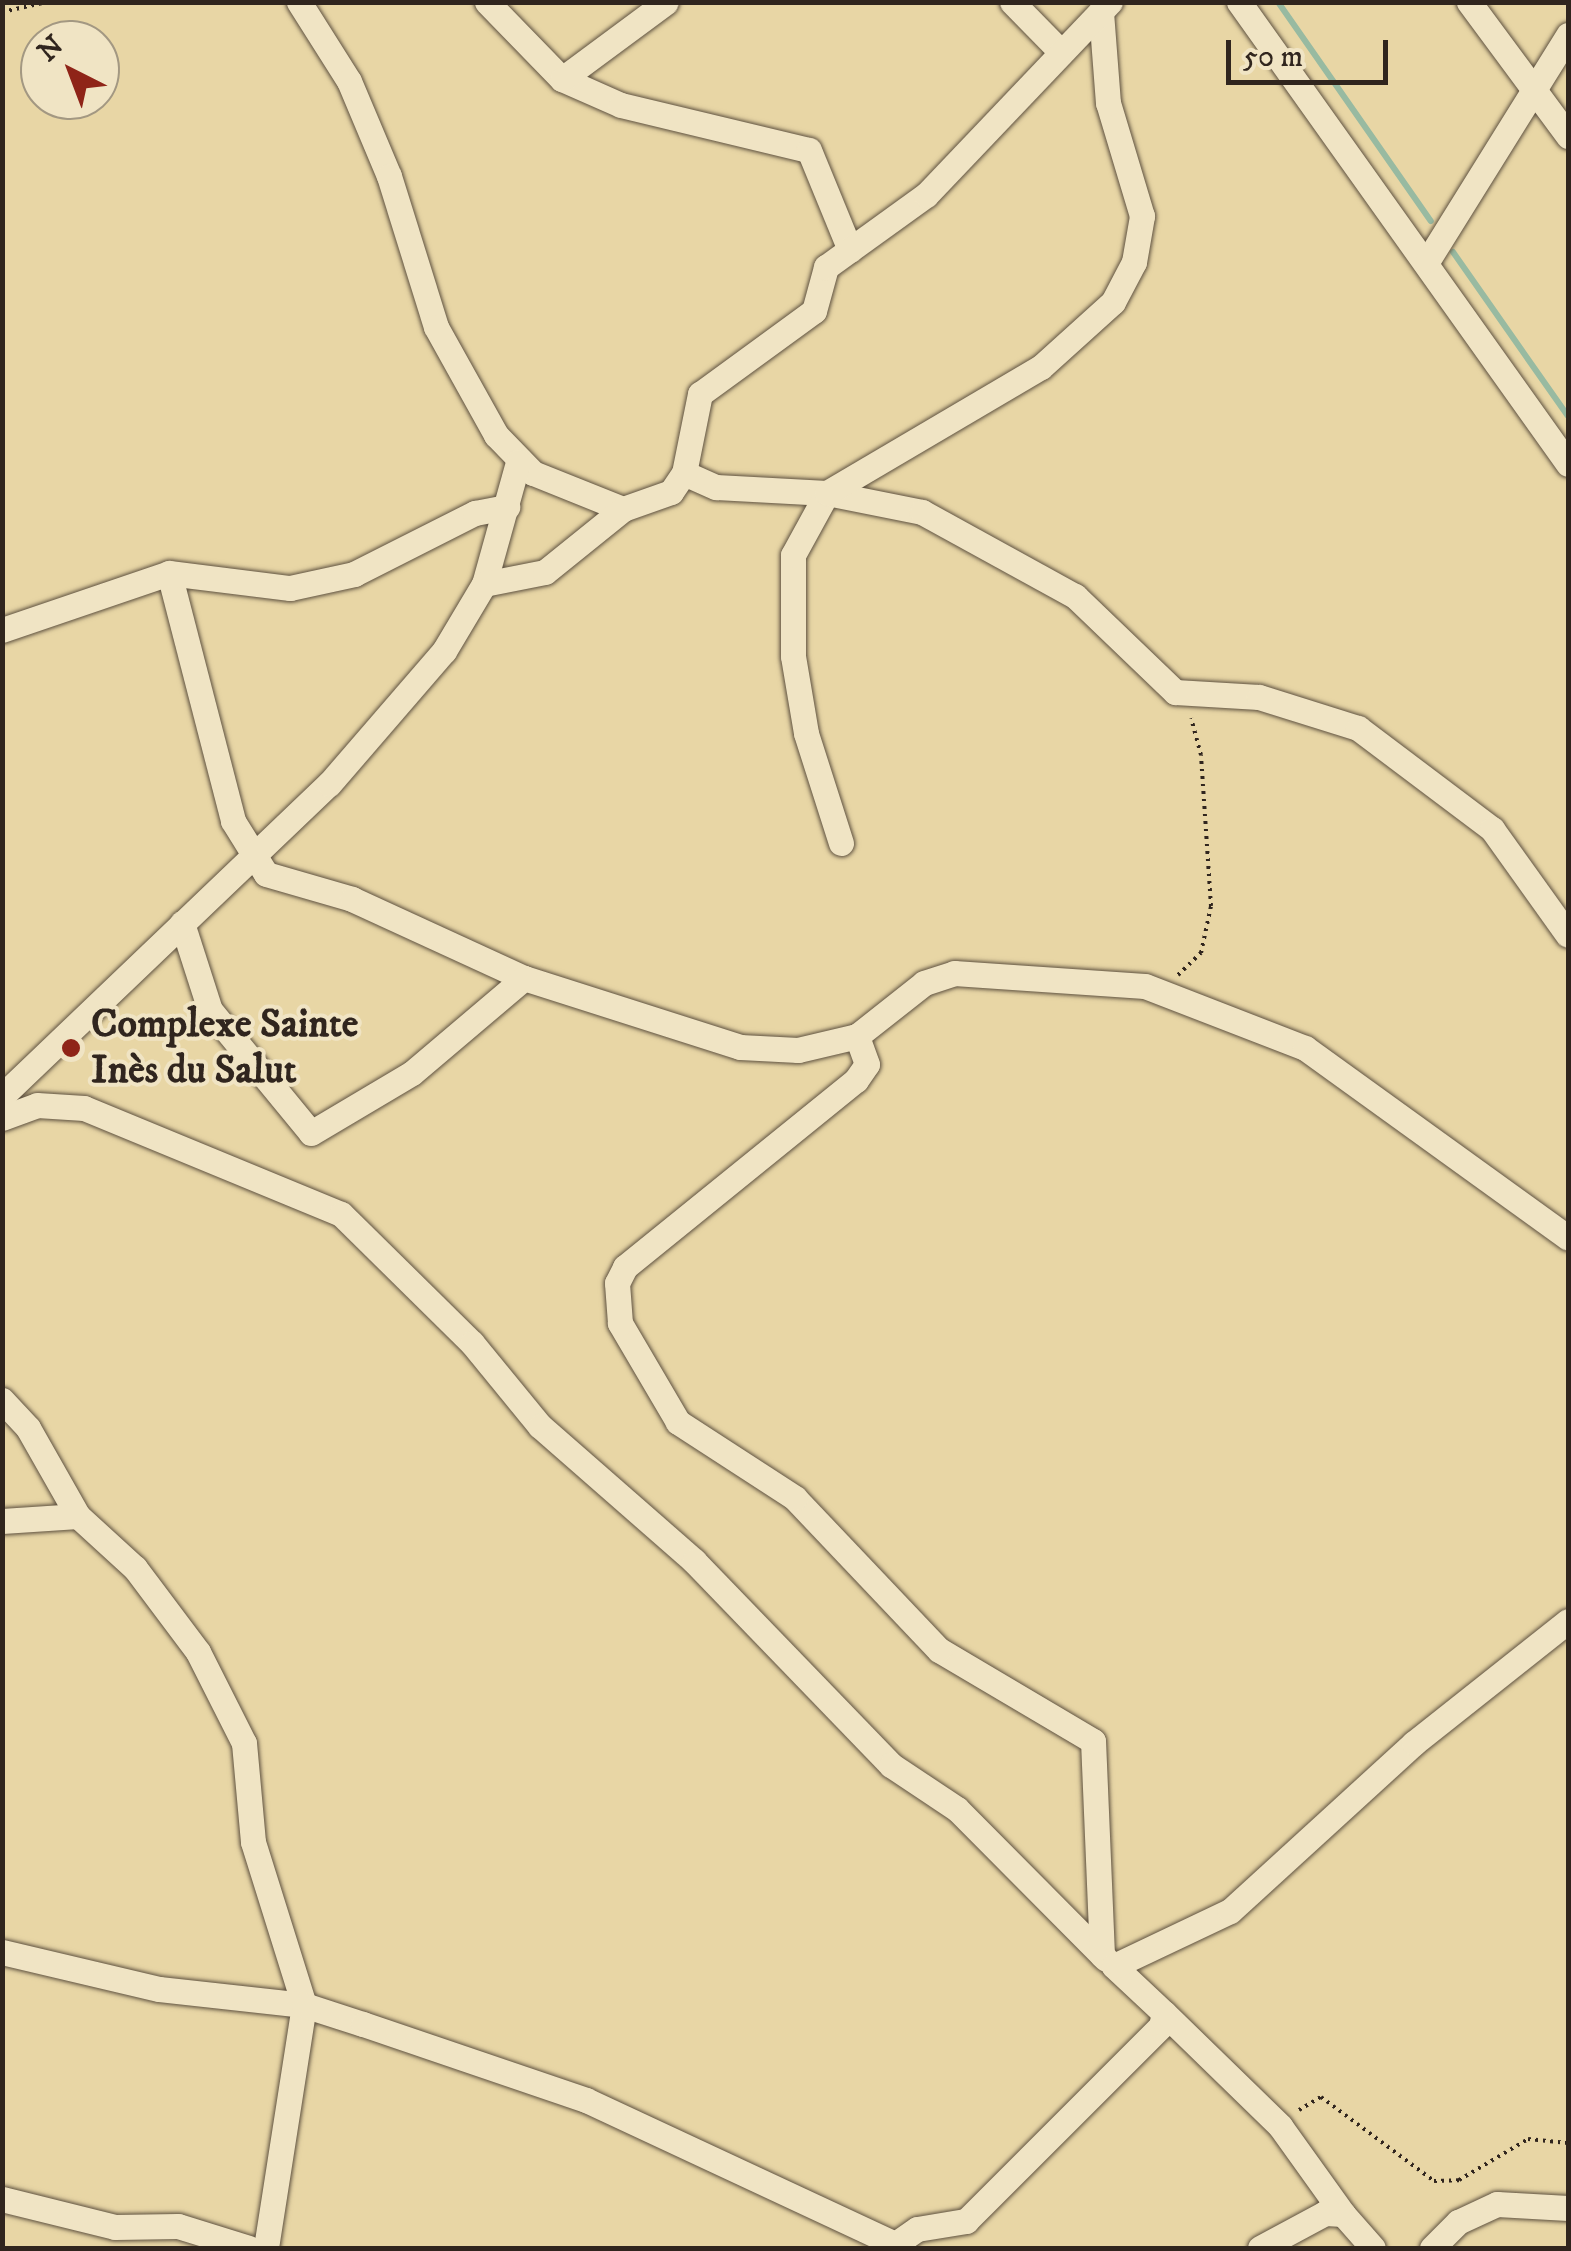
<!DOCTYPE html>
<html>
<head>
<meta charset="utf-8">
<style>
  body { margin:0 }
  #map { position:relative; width:1571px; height:2251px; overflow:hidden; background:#e8d6a5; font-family:"IM FELL DW Pica",serif }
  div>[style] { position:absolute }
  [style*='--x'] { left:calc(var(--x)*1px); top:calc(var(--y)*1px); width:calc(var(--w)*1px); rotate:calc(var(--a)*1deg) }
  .stream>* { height:6px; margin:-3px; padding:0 3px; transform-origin:3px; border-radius:3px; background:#98baa1 }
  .path>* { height:4px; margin-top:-2px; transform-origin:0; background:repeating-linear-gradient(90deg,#30251e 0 2.5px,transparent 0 7.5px) }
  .roads { filter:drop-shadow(0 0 2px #5e5140) drop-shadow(0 0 2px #5e5140) }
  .minor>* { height:25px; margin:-12.5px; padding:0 12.5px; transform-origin:12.5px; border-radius:12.5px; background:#f0e4c4 }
  .dots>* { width:28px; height:28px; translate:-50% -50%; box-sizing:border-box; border:5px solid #f0e4c4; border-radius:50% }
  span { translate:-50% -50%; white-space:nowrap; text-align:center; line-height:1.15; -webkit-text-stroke:8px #f0e4c4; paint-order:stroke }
  .poi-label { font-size:40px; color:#30251e; font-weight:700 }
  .left { translate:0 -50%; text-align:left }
  .frame { position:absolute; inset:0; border:5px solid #30251e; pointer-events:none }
  .north { position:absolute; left:20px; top:20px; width:100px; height:100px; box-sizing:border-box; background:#f0e4c4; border:2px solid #a39882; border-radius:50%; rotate:318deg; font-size:28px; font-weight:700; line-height:40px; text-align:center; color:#30251e }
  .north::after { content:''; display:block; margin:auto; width:35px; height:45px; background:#8f2418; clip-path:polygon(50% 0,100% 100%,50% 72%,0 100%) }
  .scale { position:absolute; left:1226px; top:40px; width:162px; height:45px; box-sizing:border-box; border:5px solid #30251e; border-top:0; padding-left:12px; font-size:30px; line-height:35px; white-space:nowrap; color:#30251e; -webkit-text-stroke:8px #f0e4c4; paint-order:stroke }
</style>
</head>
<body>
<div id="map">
  <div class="stream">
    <i style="--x:1278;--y:2;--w:267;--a:55.1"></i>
    <i style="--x:1453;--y:252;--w:200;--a:55"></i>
  </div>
  <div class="path">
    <i style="--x:2;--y:12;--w:46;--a:-12.5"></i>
    <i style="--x:1178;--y:975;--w:32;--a:-44"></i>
    <i style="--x:1201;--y:953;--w:48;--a:-78"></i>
    <i style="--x:1211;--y:906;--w:151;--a:-93.8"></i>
    <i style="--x:1201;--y:755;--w:38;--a:-105"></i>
    <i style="--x:1299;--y:2110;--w:26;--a:-31"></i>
    <i style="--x:1321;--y:2097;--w:141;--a:36.6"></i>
    <i style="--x:1434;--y:2181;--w:25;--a:-2"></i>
    <i style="--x:1459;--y:2180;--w:80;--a:-30.7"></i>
    <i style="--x:1528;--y:2139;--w:40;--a:5.7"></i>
  </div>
  <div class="roads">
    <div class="minor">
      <i style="--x:299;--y:2;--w:93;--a:57.7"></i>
      <i style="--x:349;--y:81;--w:103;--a:67.2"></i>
      <i style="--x:389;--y:176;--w:158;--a:72.7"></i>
      <i style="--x:436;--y:327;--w:124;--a:60.9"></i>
      <i style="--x:496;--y:435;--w:53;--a:45.8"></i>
      <i style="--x:533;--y:473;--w:97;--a:21.8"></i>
      <i style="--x:487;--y:2;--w:107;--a:45.8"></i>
      <i style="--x:562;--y:79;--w:64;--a:23.8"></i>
      <i style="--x:621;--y:105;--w:193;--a:13.5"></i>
      <i style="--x:809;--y:150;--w:108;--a:67.7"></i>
      <i style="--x:1012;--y:2;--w:66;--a:45.6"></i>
      <i style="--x:1239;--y:2;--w:567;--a:54.54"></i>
      <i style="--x:1469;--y:2;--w:167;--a:53.5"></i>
      <i style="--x:562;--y:79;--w:129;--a:-36.5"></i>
      <i style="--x:1428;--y:260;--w:265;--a:-58.1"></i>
      <i style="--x:684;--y:473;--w:35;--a:24"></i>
      <i style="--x:716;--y:487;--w:111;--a:3.1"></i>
      <i style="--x:827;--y:493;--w:97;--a:11.3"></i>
      <i style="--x:922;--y:512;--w:175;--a:28.8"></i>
      <i style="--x:1075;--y:596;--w:139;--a:43.8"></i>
      <i style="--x:1175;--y:692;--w:84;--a:3.4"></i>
      <i style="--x:1259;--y:697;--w:104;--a:17.4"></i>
      <i style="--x:1358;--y:728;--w:168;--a:37"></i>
      <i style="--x:1492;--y:829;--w:130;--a:54.4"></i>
      <i style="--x:169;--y:573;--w:256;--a:75.5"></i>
      <i style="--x:233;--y:821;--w:62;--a:58.1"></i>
      <i style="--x:266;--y:874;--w:90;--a:16.2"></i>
      <i style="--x:352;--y:899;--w:189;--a:24.7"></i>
      <i style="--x:524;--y:978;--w:227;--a:17.7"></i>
      <i style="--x:740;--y:1047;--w:58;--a:3"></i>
      <i style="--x:798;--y:1050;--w:61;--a:-13.3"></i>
      <i style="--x:484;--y:584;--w:127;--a:-74.4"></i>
      <i style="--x:2;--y:630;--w:176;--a:-18.8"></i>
      <i style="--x:169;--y:573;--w:122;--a:7.1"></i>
      <i style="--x:290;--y:588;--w:66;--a:-12.3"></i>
      <i style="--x:354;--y:574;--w:136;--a:-26.8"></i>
      <i style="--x:475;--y:513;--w:33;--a:-11"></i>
      <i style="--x:841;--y:843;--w:115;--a:-107.7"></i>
      <i style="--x:806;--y:733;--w:78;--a:-99.6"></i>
      <i style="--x:793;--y:656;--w:101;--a:-90"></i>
      <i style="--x:793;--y:555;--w:71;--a:-61.3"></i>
      <i style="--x:827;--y:493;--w:248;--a:-30.5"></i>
      <i style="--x:1041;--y:367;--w:97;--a:-42.1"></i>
      <i style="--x:1113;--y:302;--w:45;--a:-62.3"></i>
      <i style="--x:1134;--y:262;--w:47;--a:-80.1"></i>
      <i style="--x:1142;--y:216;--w:118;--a:-106.7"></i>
      <i style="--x:1108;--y:103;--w:92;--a:-94.4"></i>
      <i style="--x:182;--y:923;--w:91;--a:72.2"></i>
      <i style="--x:210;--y:1010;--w:159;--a:50.6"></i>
      <i style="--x:311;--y:1133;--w:117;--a:-30.7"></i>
      <i style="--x:412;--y:1073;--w:147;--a:-40.3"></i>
      <i style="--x:2;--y:1096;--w:452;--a:-43.7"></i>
      <i style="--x:329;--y:784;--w:176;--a:-49.2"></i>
      <i style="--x:444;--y:651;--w:78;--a:-59.2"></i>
      <i style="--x:484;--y:584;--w:62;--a:-11.1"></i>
      <i style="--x:545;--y:572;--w:100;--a:-38.9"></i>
      <i style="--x:623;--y:509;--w:51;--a:-19.5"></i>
      <i style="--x:671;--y:492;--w:23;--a:-56"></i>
      <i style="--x:684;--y:473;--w:81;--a:-78.6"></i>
      <i style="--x:700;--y:394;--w:141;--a:-36.1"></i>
      <i style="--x:814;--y:311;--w:46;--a:-74.7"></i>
      <i style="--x:826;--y:267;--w:123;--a:-35.8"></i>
      <i style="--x:926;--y:195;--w:267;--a:-46.4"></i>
      <i style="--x:2;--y:1118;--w:37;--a:-20"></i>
      <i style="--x:37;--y:1105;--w:47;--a:3.7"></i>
      <i style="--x:84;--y:1108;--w:278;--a:22.4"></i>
      <i style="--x:341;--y:1214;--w:184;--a:44.6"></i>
      <i style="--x:472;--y:1343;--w:107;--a:50.7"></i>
      <i style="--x:540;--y:1426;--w:205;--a:41.2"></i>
      <i style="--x:694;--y:1561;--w:284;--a:46"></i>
      <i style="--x:891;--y:1765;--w:79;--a:33.7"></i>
      <i style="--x:957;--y:1809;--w:211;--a:45.2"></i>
      <i style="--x:2;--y:1400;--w:38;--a:47"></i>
      <i style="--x:28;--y:1428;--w:101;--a:60.4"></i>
      <i style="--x:78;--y:1516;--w:77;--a:42.4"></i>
      <i style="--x:135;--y:1568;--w:105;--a:53.1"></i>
      <i style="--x:198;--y:1652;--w:102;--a:63.2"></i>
      <i style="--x:244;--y:1743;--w:99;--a:84.8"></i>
      <i style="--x:253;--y:1842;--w:171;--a:72.6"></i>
      <i style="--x:304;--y:2005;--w:246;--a:98.9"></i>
      <i style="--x:2;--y:1521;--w:76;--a:-3.8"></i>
      <i style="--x:2;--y:1952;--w:161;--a:13.3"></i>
      <i style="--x:159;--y:1989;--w:146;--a:6.3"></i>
      <i style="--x:304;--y:2005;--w:62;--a:17.9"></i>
      <i style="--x:363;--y:2024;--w:236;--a:18.8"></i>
      <i style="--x:586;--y:2100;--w:350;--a:25"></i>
      <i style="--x:1102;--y:1955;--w:214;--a:-92.4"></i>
      <i style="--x:1093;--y:1741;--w:179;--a:-149.4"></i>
      <i style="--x:939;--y:1650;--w:209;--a:-133.5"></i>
      <i style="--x:795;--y:1498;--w:140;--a:-147"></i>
      <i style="--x:678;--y:1422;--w:115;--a:-120.4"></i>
      <i style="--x:620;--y:1323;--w:40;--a:-94.3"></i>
      <i style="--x:617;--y:1283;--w:18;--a:-63"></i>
      <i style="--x:625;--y:1267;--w:297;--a:-39"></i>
      <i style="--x:856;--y:1080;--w:19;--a:-55"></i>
      <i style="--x:867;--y:1064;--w:30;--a:-110"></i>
      <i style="--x:857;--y:1036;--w:85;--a:-38.3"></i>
      <i style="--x:924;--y:983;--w:32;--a:-18"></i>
      <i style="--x:954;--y:973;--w:191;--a:3.9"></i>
      <i style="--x:1145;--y:986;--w:172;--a:21.2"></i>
      <i style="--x:1305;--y:1048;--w:324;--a:35.8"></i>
      <i style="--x:1164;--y:2013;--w:162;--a:44.2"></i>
      <i style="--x:1280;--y:2126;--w:108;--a:54.4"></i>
      <i style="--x:2;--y:2199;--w:116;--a:13.9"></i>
      <i style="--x:115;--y:2227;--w:63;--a:-0.9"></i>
      <i style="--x:178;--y:2226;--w:74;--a:17.2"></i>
      <i style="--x:894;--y:2245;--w:28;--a:-35"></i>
      <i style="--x:917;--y:2229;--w:50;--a:-9.3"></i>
      <i style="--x:966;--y:2221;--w:276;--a:-45"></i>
      <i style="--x:1161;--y:2026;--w:13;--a:-77"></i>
      <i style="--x:1164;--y:2013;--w:69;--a:-136.8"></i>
      <i style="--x:1114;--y:1966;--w:128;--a:-25.4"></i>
      <i style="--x:1230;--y:1911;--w:249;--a:-42.4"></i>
      <i style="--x:1414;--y:1743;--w:196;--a:-38.4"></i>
      <i style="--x:1260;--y:2248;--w:74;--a:-28.3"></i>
      <i style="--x:1325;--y:2213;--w:18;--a:3"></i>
      <i style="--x:1343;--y:2214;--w:45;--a:48.6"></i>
      <i style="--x:1432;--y:2248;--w:37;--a:-45"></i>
      <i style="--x:1458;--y:2222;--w:43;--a:-24.8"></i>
      <i style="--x:1497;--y:2204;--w:71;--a:3.2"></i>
    </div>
  </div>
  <div class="dots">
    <i style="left:71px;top:1048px;background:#8f2418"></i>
  </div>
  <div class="poi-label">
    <span class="left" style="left:91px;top:1048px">Complexe Sainte<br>Inès du Salut</span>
  </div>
  <div class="frame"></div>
  <div class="north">N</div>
  <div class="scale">50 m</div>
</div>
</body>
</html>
